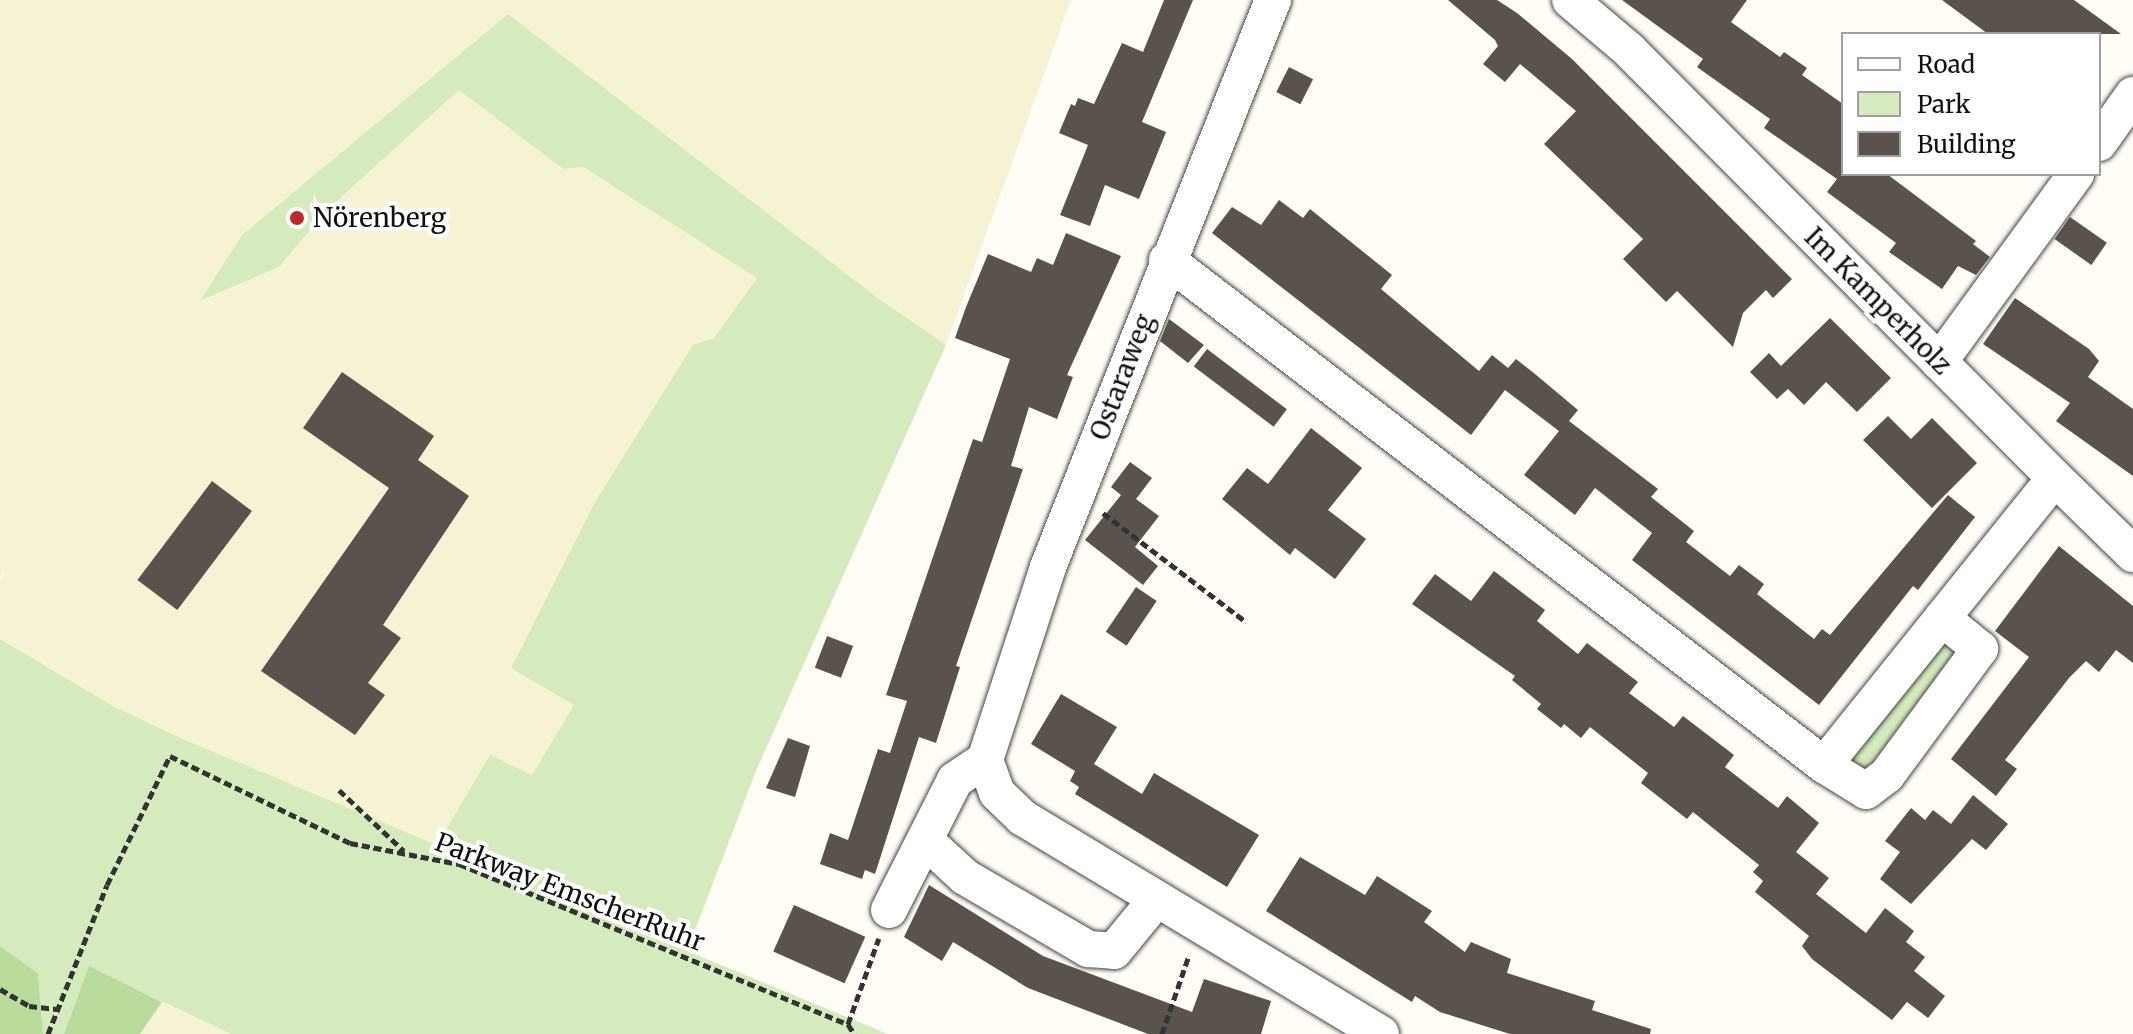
<!DOCTYPE html>
<html>
<head>
<meta charset="utf-8">
<style>
  body { margin:0 }
  #map { position:relative; width:2133px; height:1034px; overflow:hidden; background:#fffdf5; font-family:Merriweather,serif }
  div>[style] { position:absolute }
  [style*='--x'] { left:calc(var(--x)*1px); top:calc(var(--y)*1px); width:calc(var(--w)*1px); rotate:calc(var(--a)*1deg) }
  .farmland>* { inset:0; background:#f6f3d4 }
  .green>* { inset:0; background:#d5ebbd }
  .forest>* { inset:0; background:#b9dc9c }
  .building>* { inset:0; background:#5a524d; transform-origin:0 0 }
  .path>* { height:5px; margin-top:-2.5px; transform-origin:0; background:repeating-linear-gradient(90deg,#333 0 8px,transparent 0 12px) }
  .roads { filter:drop-shadow(0 0 2px #444) drop-shadow(0 0 2px #444) }
  .minor>* { height:36px; margin:-18px; padding:0 18px; transform-origin:18px; border-radius:18px; background:#fff }
  .dots>* { width:22px; height:22px; translate:-50% -50%; box-sizing:border-box; border:4px solid #fff; border-radius:50% }
  span { translate:-50% -50%; white-space:nowrap; text-align:center; line-height:1.15; -webkit-text-stroke:8px #fff; paint-order:stroke }
  .poi-label { font-size:26px; color:#111 }
  .left { translate:0 -50%; text-align:left }
  .street-label { font-size:26px; color:#111 }
  .legend { position:absolute; left:1841px; top:32px; width:260px; height:144px; box-sizing:border-box; background:#fff; border:2px solid #a0a0a0; margin:0; padding:10px 14px; list-style:none; font-size:24px; color:#111 }
  .legend li { display:flex; align-items:center; gap:16px; height:40px }
  .legend b { width:40px; border:2px solid #a0a0a0 }
</style>
</head>
<body>
<div id="map">
  <div class="farmland">
    <i style="clip-path:polygon(0 0,1071px 0,946px 345px,878px 298px,508px 14px,242px 235px,201px 301px,279px 267px,325px 212px,459px 90px,563px 169px,583px 167px,757px 278px,714px 338px,693px 346px,595px 502px,511px 668px,575px 705px,532px 775px,490px 756px,437px 846px,185px 740px,113px 706px,0 639px,0 580px,5px 572px,0 576px)"></i>
    <i style="clip-path:polygon(162px 1002px,231px 1034px,140px 1034px)"></i>
  </div>
  <div class="green">
    <i style="clip-path:polygon(508px 14px,878px 298px,946px 345px,756px 771px,687px 951px,888px 1034px,231px 1034px,89px 967px,64px 1034px,43px 1034px,38px 973px,0 946px,0 639px,113px 706px,185px 740px,437px 845px,490px 755px,532px 775px,574px 705px,511px 668px,595px 502px,693px 345px,714px 338px,757px 278px,583px 167px,563px 169px,459px 90px,325px 212px,279px 267px,200px 301px,242px 235px)"></i>
    <i style="clip-path:polygon(1931px 643px,1952px 643px,1958px 659px,1872px 773px,1848px 762px)"></i>
  </div>
  <div class="forest">
    <i style="clip-path:polygon(0 946px,38px 973px,43px 1034px,0 1034px)"></i>
    <i style="clip-path:polygon(89px 966px,162px 1002px,140px 1034px,64px 1034px)"></i>
  </div>
  <div class="building">
    <i style="clip-path:polygon(1164px 0,1193px 0,1142px 122px,1166px 132px,1139px 199px,1105px 185px,1090px 226px,1060px 215px,1088px 145px,1059px 133px,1071px 104px,1075px 106px,1078px 98px,1094px 104px,1122px 43px,1143px 52px)"></i>
    <i style="clip-path:polygon(1448px 0,1497px 0,1517px 13px,1572px 59px,1792px 279px,1773px 298px,1766px 290px,1743px 313px,1733px 347px,1677px 291px,1666px 302px,1623px 259px,1643px 239px,1544px 144px,1576px 111px,1520px 64px,1505px 82px,1483px 64px,1498px 46px,1495px 40px)"></i>
    <i style="clip-path:polygon(1622px 0,1747px 0,1731px 22px,1780px 57px,1784px 52px,1807px 68px,1802px 75px,1843px 104px,1843px 174px,1887px 174px,1976px 241px,1973px 244px,1990px 257px,1976px 275px,1958px 266px,1942px 289px,1889px 252px,1896px 243px,1827px 192px,1837px 179px,1764px 128px,1770px 119px,1697px 67px,1703px 59px)"></i>
    <i style="clip-path:polygon(1942px 0,2074px 0,2121px 34px,1988px 34px)"></i>
    <i style="left:1289px;top:67px;width:27px;height:28px;rotate:27deg"></i>
    <i style="clip-path:polygon(1279px 200px,1303px 218px,1310px 209px,1392px 275px,1381px 289px,1479px 371px,1492px 355px,1508px 368px,1516px 359px,1535px 374px,1578px 410px,1569px 421px,1658px 489px,1651px 497px,1694px 531px,1686px 542px,1730px 576px,1739px 565px,1764px 584px,1757px 594px,1814px 639px,1822px 629px,1830px 635px,1948px 495px,1975px 517px,1918px 590px,1913px 586px,1819px 705px,1632px 560px,1652px 533px,1595px 488px,1575px 515px,1524px 475px,1559px 431px,1505px 390px,1471px 435px,1212px 233px,1232px 207px,1261px 225px)"></i>
    <i style="left:2070px;top:217px;width:45px;height:27px;rotate:35deg"></i>
    <i style="clip-path:polygon(1066px 233px,1121px 256px,1067px 375px,1073px 377px,1057px 419px,1029px 407px,1011px 466px,1023px 469px,956px 666px,960px 667px,936px 743px,919px 737px,875px 874px,865px 870px,862px 879px,820px 864px,830px 833px,848px 840px,878px 749px,890px 753px,907px 701px,886px 695px,973px 439px,982px 442px,1010px 359px,955px 338px,966px 307px,988px 254px,1031px 272px,1037px 258px,1053px 265px)"></i>
    <i style="clip-path:polygon(2015px 298px,2089px 349px,2099px 361px,2088px 377px,2133px 409px,2133px 476px,2056px 421px,2070px 403px,1983px 344px)"></i>
    <i style="clip-path:polygon(1830px 318px,1891px 378px,1857px 412px,1826px 382px,1804px 405px,1788px 389px,1777px 399px,1750px 372px,1769px 353px,1781px 366px)"></i>
    <i style="clip-path:polygon(1169px 319px,1204px 345px,1188px 363px,1160px 341px)"></i>
    <i style="left:1207px;top:349px;width:100px;height:22px;rotate:37deg"></i>
    <i style="clip-path:polygon(342px 372px,434px 436px,418px 460px,469px 496px,383px 625px,401px 638px,368px 683px,385px 695px,355px 735px,261px 671px,389px 488px,303px 428px)"></i>
    <i style="clip-path:polygon(1888px 416px,1911px 439px,1932px 418px,1977px 463px,1932px 508px,1863px 440px)"></i>
    <i style="clip-path:polygon(1311px 428px,1362px 468px,1328px 510px,1366px 539px,1335px 579px,1295px 548px,1290px 555px,1222px 499px,1247px 468px,1268px 484px)"></i>
    <i style="clip-path:polygon(1130px 462px,1152px 478px,1136px 499px,1159px 516px,1135px 547px,1158px 566px,1143px 585px,1085px 540px,1121px 495px,1111px 487px)"></i>
    <i style="left:212px;top:481px;width:50px;height:124px;rotate:37deg"></i>
    <i style="clip-path:polygon(2059px 546px,2133px 606px,2133px 663px,2116px 650px,2099px 672px,2086px 661px,2069px 678px,2005px 760px,2017px 769px,1996px 796px,1951px 759px,2029px 657px,1995px 631px)"></i>
    <i style="clip-path:polygon(1494px 571px,1545px 610px,1537px 621px,1578px 654px,1587px 643px,1638px 682px,1629px 693px,1674px 727px,1683px 716px,1734px 755px,1725px 767px,1748px 785px,1778px 808px,1787px 796px,1819px 823px,1796px 852px,1829px 878px,1816px 894px,1866px 933px,1885px 908px,1914px 931px,1906px 942px,1925px 957px,1914px 971px,1945px 996px,1928px 1018px,1907px 1002px,1892px 1020px,1812px 959px,1802px 946px,1809px 936px,1755px 892px,1763px 881px,1753px 872px,1759px 865px,1693px 812px,1687px 819px,1641px 783px,1648px 773px,1590px 727px,1581px 738px,1564px 724px,1561px 728px,1537px 709px,1541px 704px,1512px 680px,1515px 676px,1412px 604px,1435px 574px,1471px 601px)"></i>
    <i style="left:1136px;top:587px;width:25px;height:54px;rotate:34deg"></i>
    <i style="left:827px;top:636px;width:28px;height:34px;rotate:21deg"></i>
    <i style="clip-path:polygon(1061px 694px,1117px 727px,1094px 764px,1142px 794px,1154px 773px,1259px 835px,1227px 887px,1075px 794px,1079px 787px,1070px 781px,1075px 771px,1031px 744px)"></i>
    <i style="clip-path:polygon(788px 738px,810px 746px,795px 797px,766px 788px)"></i>
    <i style="clip-path:polygon(1973px 795px,2008px 824px,1986px 850px,1972px 839px,1911px 904px,1880px 879px,1900px 852px,1885px 841px,1911px 808px,1925px 820px,1933px 810px,1951px 824px)"></i>
    <i style="clip-path:polygon(1300px 857px,1365px 895px,1377px 876px,1432px 911px,1424px 922px,1465px 952px,1471px 942px,1511px 959px,1507px 973px,1595px 1001px,1592px 1010px,1651px 1029px,1650px 1034px,1510px 1034px,1440px 1012px,1415px 996px,1412px 1002px,1266px 911px)"></i>
    <i style="clip-path:polygon(929px 885px,1043px 956px,1192px 1012px,1204px 979px,1271px 1001px,1261px 1034px,1148px 1034px,1028px 988px,953px 942px,942px 961px,904px 937px)"></i>
    <i style="left:794px;top:905px;width:78px;height:51px;rotate:24deg"></i>
  </div>
  <div class="path">
    <i style="--x:1103;--y:513;--w:180;--a:37.3"></i>
    <i style="--x:339;--y:790;--w:89;--a:43.2"></i>
    <i style="--x:0;--y:989;--w:34;--a:30"></i>
    <i style="--x:29;--y:1006;--w:28;--a:6"></i>
    <i style="--x:848;--y:1024;--w:91;--a:-70.2"></i>
    <i style="--x:848;--y:1024;--w:12;--a:59"></i>
    <i style="--x:48;--y:1034;--w:160;--a:-68.4"></i>
    <i style="--x:107;--y:885;--w:144;--a:-64"></i>
    <i style="--x:170;--y:756;--w:200;--a:25.8"></i>
    <i style="--x:350;--y:843;--w:111;--a:10.9"></i>
    <i style="--x:459;--y:864;--w:421;--a:22.4"></i>
    <i style="--x:1162;--y:1034;--w:83;--a:-71.1"></i>
  </div>
  <div class="roads">
    <div class="minor">
      <i style="--x:2099;--y:143;--w:59;--a:-54.7"></i>
      <i style="--x:1167;--y:260;--w:829;--a:37.55"></i>
      <i style="--x:1824;--y:765;--w:368;--a:-51.2"></i>
      <i style="--x:2055;--y:478;--w:604;--a:-134.87"></i>
      <i style="--x:1629;--y:50;--w:77;--a:-139.7"></i>
      <i style="--x:1939;--y:362;--w:233;--a:-53.9"></i>
      <i style="--x:2055;--y:478;--w:109;--a:44.3"></i>
      <i style="--x:985;--y:760;--w:203;--a:-71.9"></i>
      <i style="--x:1048;--y:567;--w:610;--a:-68.36"></i>
      <i style="--x:985;--y:760;--w:35;--a:70"></i>
      <i style="--x:997;--y:793;--w:36;--a:44"></i>
      <i style="--x:1023;--y:818;--w:418;--a:31.1"></i>
      <i style="--x:1824;--y:765;--w:49;--a:31.8"></i>
      <i style="--x:1866;--y:791;--w:26;--a:-37"></i>
      <i style="--x:1887;--y:775;--w:157;--a:-53.6"></i>
      <i style="--x:1980;--y:649;--w:49;--a:-140.8"></i>
      <i style="--x:927;--y:842;--w:52;--a:42.6"></i>
      <i style="--x:965;--y:877;--w:143;--a:30.3"></i>
      <i style="--x:1088;--y:949;--w:26;--a:4"></i>
      <i style="--x:1114;--y:951;--w:65;--a:-50.6"></i>
      <i style="--x:889;--y:910;--w:146;--a:-63.1"></i>
      <i style="--x:955;--y:780;--w:36;--a:-34"></i>
    </div>
  </div>
  <div class="dots">
    <i style="left:297px;top:218px;background:#c4262e"></i>
  </div>
  <div class="poi-label">
    <span class="left" style="left:313px;top:218px">Nörenberg</span>
  </div>
  <div class="street-label">
    <span style="left:1878px;top:301px;rotate:45deg">Im Kamperholz</span>
    <span style="left:1122px;top:377px;rotate:-69deg">Ostaraweg</span>
    <span style="left:570px;top:892px;rotate:21deg">Parkway EmscherRuhr</span>
  </div>
  <ul class="legend">
  <li><b style="height:10px;background:#fff"></b>Road</li>
  <li><b style="height:22px;background:#d5ebbd"></b>Park</li>
  <li><b style="height:22px;background:#5a524d"></b>Building</li>
  </ul>
</div>
</body>
</html>
